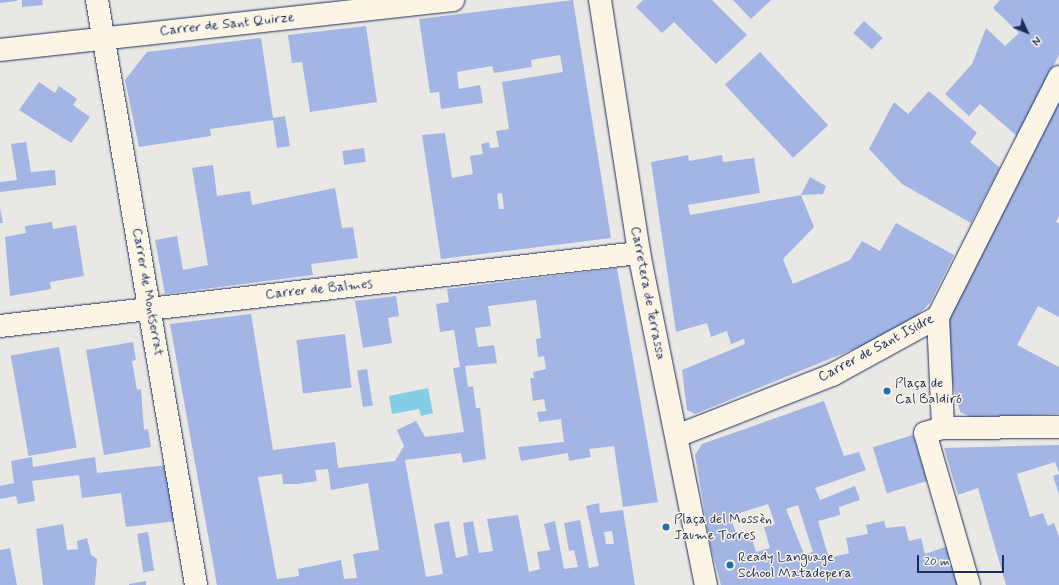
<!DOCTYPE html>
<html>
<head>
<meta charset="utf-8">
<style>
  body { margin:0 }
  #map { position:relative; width:1059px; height:585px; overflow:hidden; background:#eae8e5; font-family:Mynerve,sans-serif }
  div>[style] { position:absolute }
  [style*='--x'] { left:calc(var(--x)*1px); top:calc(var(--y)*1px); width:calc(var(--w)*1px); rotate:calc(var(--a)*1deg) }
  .water>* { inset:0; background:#85cde6 }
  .building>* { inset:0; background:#a2b5e4; transform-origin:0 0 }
  .roads { filter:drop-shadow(0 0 1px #1b2f5e) drop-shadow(0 0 1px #1b2f5e) }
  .street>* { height:22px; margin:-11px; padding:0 11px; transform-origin:11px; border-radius:11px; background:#fcf5e5 }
  .dots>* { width:11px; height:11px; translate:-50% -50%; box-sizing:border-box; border:2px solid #fcf5e5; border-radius:50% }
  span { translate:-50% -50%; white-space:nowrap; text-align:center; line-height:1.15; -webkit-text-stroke:3px #fcf5e5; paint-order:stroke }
  .street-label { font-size:14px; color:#1b2f5e }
  .poi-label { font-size:14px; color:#1b2f5e }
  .left { translate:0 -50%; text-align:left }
  .north { position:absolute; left:1007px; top:12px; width:40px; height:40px; -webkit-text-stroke:3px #fcf5e5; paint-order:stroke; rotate:134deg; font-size:11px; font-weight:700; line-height:16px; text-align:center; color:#1b2f5e }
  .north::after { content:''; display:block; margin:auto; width:14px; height:18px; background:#1b2f5e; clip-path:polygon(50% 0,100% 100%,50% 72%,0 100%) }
  .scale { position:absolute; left:917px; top:555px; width:87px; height:18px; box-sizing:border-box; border:2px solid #1b2f5e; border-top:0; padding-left:5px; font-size:12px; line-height:14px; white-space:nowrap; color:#1b2f5e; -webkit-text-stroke:3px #fcf5e5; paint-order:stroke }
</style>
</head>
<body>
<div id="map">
  <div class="water">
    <i style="clip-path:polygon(428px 388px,433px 413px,421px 416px,419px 409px,392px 414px,389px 396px)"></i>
  </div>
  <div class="building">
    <i style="clip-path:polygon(0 0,17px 0,17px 1px,0 3px)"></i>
    <i style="clip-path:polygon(22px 0,42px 0,43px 5px,22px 7px)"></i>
    <i style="clip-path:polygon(evenodd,573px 0,611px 238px,441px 259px,422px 135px,445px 133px,452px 178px,473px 174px,470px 156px,483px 154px,481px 144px,489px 142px,490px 148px,499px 147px,496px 131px,509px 129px,502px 82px,563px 72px,560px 55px,531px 60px,532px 67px,494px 73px,492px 66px,457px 72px,459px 89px,480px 85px,483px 103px,441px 109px,439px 92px,430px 93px,419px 19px,573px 0,502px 193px,504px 209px,499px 209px,497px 194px,502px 193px)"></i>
    <i style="clip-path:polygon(643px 0,712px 0,747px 35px,716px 64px,674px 22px,662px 33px,636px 7px)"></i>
    <i style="clip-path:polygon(733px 0,771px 0,751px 19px)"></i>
    <i style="clip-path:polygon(1000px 0,1059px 0,1059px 55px,1017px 136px,980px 104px,969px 116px,945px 94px,972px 64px,986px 28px,1005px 46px,1019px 33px,993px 8px)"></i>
    <i style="left:864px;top:21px;width:25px;height:16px;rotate:42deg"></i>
    <i style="clip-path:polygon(366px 26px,377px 102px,310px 112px,302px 62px,292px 63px,288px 35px)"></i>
    <i style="clip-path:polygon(261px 38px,273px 118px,285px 116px,290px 146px,277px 148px,273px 120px,210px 129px,211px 136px,139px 147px,125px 80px,147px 52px)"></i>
    <i style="left:760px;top:52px;width:100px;height:48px;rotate:47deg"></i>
    <i style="clip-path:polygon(39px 82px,55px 93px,59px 86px,77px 99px,73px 105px,90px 117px,71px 143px,19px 110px)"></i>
    <i style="clip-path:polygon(929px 91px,977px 133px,970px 142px,1000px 168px,971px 223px,902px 184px,869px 149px,894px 102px,908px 114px)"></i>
    <i style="clip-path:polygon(1059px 96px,1059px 216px,1056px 222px,1059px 223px,1059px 317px,1038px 306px,1017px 345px,1059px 367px,1059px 414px,971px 417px,960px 412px,952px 381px,947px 311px)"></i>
    <i style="clip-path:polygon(26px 142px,31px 172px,55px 170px,56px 185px,0 192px,0 182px,17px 180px,11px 144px)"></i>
    <i style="left:364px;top:148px;width:14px;height:22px;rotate:82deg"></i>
    <i style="clip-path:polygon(688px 155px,689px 161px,722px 155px,723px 162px,754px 158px,760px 193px,688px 205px,690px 215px,801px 195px,810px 177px,826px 186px,823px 194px,801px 195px,814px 227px,783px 259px,793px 284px,850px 260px,862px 241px,880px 251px,896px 223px,954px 255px,930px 303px,903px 329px,695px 414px,687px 410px,682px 370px,745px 344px,744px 339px,731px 344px,727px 331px,711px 337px,707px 323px,676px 332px,651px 162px)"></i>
    <i style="clip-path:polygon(213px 165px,217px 196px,250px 191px,252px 205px,335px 188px,342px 228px,353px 227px,358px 258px,311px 264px,313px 275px,165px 294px,155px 240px,177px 236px,183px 270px,208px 265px,192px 168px)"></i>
    <i style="clip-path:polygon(0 208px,3px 223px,0 223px)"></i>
    <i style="clip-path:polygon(52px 222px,53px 229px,76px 225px,84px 276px,50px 282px,51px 289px,10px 296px,5px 237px,26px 233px,25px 226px)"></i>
    <i style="clip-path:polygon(evenodd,617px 268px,658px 502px,623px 507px,614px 446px,589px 449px,591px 457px,569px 461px,568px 453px,521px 461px,518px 447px,564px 442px,561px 419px,539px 422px,537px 412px,546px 411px,544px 399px,533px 401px,530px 378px,534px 378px,533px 372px,546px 369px,544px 356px,538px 357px,536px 339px,541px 338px,536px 300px,488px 306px,491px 326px,475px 328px,478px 347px,494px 345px,497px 363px,465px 366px,468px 387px,473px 386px,476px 408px,480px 408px,486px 459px,463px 463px,461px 453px,405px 460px,426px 577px,443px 574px,434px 524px,449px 521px,456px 558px,468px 555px,463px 523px,473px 521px,479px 553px,493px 551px,487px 519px,518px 515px,529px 572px,540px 569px,537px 552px,550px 550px,544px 524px,555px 521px,564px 569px,578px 567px,574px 550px,569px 551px,564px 523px,580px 520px,589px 568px,599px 566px,586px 506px,599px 503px,600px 513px,623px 510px,635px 585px,217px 585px,170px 324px,251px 314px,273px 450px,335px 442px,338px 468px,395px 461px,404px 446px,397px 430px,416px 421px,425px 437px,464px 432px,453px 368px,460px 367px,454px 330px,440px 332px,436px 304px,449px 302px,447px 289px,617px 268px,328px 469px,331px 490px,368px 483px,379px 550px,353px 554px,357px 578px,344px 579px,341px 560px,298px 569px,299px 576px,277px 579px,258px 477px,282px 474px,283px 484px,297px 484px,317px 481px,315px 470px,328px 469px,617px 268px,612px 531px,614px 544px,606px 544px,604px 532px,612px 531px)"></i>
    <i style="clip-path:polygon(396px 296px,399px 316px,388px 318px,392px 343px,363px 348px,355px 301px)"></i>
    <i style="left:345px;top:334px;width:54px;height:49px;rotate:83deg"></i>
    <i style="clip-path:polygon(133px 342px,136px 360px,132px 361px,137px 390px,141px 389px,144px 430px,148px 429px,151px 447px,104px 455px,86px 350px)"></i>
    <i style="left:59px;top:347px;width:102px;height:49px;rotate:80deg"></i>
    <i style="left:367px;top:369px;width:37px;height:10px;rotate:81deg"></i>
    <i style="clip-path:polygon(evenodd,824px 401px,844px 456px,859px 452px,866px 470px,815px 488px,820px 500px,855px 486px,860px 500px,839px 507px,840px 515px,818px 521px,829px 558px,849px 553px,846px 538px,868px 534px,866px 525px,884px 521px,886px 528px,905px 526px,909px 541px,921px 538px,925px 554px,948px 546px,960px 585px,721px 585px,710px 544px,695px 455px,702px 444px,824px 401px,768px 504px,775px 524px,764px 527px,770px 548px,756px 552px,750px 532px,737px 536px,730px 516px,768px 504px,824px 401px,798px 505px,813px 552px,804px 554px,786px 509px,798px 505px)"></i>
    <i style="left:913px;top:435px;width:48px;height:42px;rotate:73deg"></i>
    <i style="clip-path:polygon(1059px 445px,1059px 473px,1055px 462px,1017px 474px,1030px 517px,1043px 513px,1048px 526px,1054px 523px,1059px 537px,1059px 585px,1006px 585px,978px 488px,958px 495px,944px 448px)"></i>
    <i style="clip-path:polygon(32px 457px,33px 467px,95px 457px,97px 473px,167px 465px,177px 521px,126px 527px,121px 493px,82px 498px,79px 475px,32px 481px,35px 501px,18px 504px,16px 496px,0 499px,0 486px,14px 483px,11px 461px)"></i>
    <i style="clip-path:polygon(1059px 474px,1059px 494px,1053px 476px)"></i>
    <i style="clip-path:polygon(63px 524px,67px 550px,78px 549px,77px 541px,87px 538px,91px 555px,97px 559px,95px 585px,43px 585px,36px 529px)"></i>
    <i style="left:148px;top:532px;width:39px;height:11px;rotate:81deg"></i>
    <i style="clip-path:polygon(10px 548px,17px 585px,0 585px,0 550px)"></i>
    <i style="clip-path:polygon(146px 581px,146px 585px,129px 585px,129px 584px)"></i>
  </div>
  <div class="roads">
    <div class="street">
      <i style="--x:97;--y:0;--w:593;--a:80.39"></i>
      <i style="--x:600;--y:0;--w:256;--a:81.2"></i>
      <i style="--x:639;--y:253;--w:339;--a:78.6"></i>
      <i style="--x:0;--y:50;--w:456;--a:-6.3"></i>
      <i style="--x:938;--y:317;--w:111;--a:87.4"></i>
      <i style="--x:0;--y:326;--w:643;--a:-6.52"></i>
      <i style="--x:677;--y:436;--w:167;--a:-21.5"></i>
      <i style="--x:832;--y:375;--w:121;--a:-28.7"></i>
      <i style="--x:938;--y:317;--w:269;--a:-63.2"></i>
      <i style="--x:969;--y:585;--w:158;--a:-106.1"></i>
      <i style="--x:925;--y:433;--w:19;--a:-16"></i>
      <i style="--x:943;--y:428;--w:116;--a:-0.5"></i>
    </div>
  </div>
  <div class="dots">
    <i style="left:887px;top:391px;background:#1f6fb2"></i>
    <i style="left:666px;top:527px;background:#1f6fb2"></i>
    <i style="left:730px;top:565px;background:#1f6fb2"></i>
  </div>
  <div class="street-label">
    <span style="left:227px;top:24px;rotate:-6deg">Carrer de Sant Quirze</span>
    <span style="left:319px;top:289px;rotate:-6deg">Carrer de Balmes</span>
    <span style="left:148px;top:292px;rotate:80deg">Carrer de Montserrat</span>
    <span style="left:648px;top:293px;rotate:79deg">Carretera de Terrassa</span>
    <span style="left:876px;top:348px;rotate:-28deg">Carrer de Sant Isidre</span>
  </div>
  <div class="poi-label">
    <span class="left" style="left:895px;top:391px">Plaça de<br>Cal Baldiró</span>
    <span class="left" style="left:674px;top:527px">Plaça del Mossèn<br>Jaume Torres</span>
    <span class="left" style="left:738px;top:565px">Ready Language<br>School Matadepera</span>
  </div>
  <div class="north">N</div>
  <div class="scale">20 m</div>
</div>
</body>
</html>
